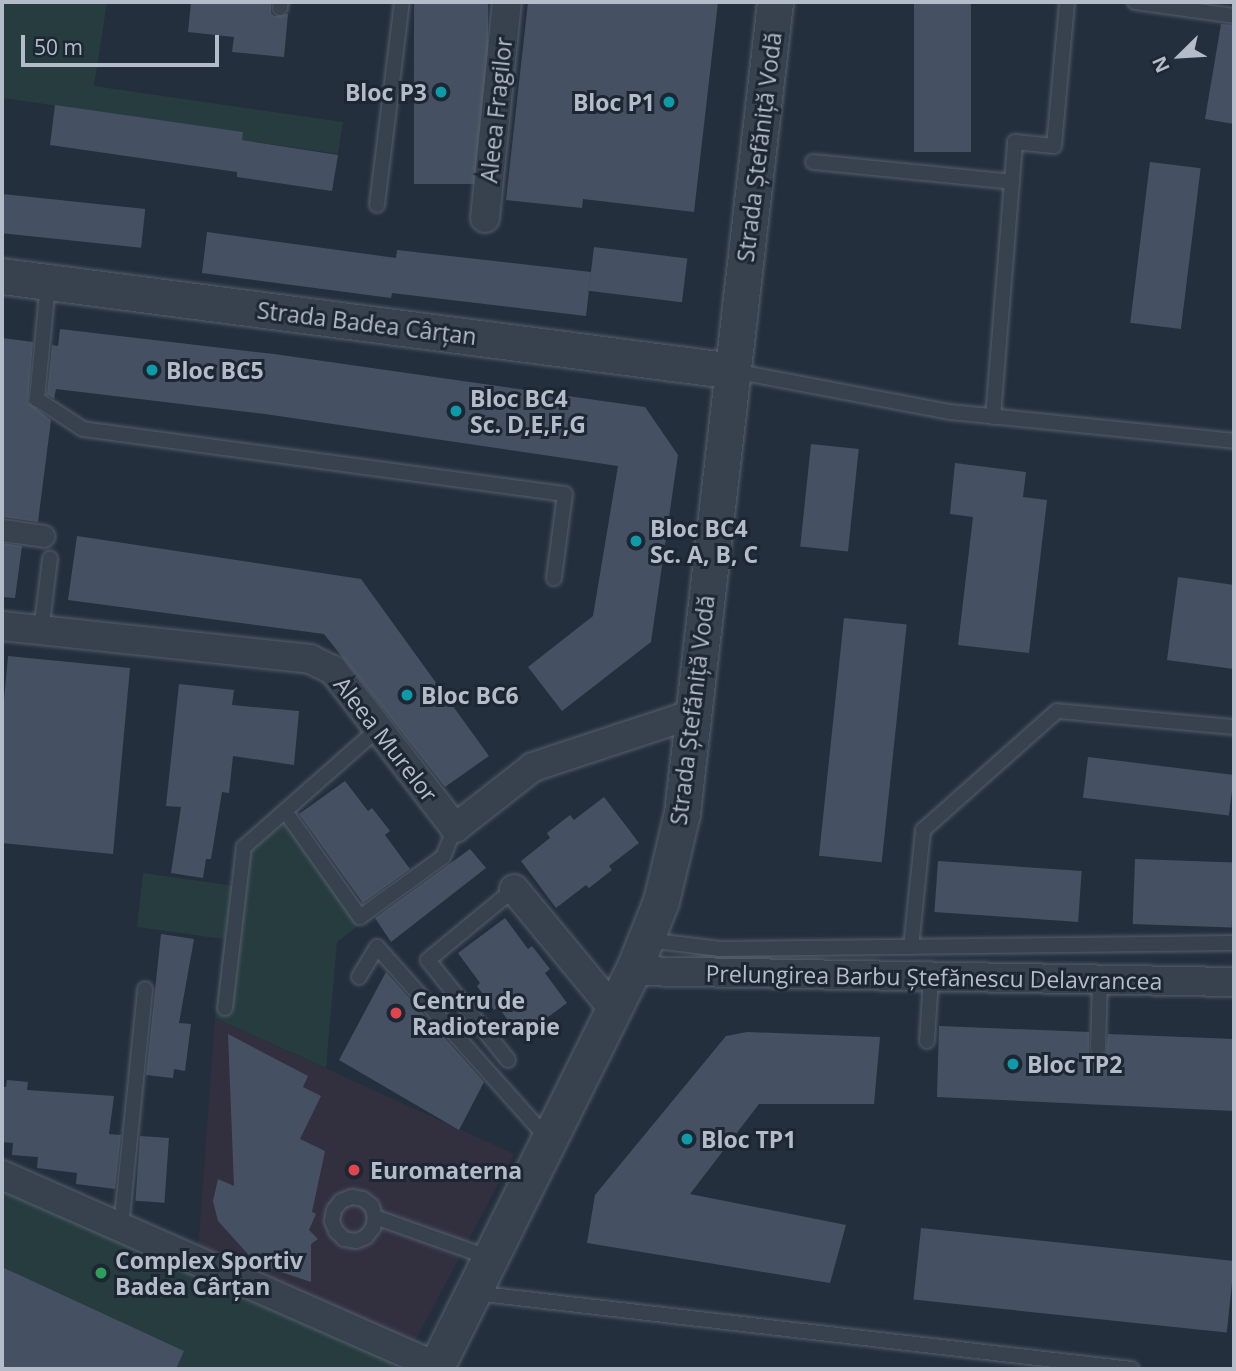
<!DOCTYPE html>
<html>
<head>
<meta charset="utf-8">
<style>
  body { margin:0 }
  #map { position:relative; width:1236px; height:1371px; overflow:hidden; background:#242f3e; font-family:"Open Sans",sans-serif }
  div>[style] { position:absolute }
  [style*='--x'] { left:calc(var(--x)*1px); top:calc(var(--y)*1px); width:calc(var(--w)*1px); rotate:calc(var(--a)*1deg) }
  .medical>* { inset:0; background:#32303f }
  .green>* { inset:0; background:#263c3f }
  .building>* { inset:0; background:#455162; transform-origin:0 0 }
  .roads { filter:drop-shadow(0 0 2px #565f6c) drop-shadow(0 0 2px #565f6c) }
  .service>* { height:14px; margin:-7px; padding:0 7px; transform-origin:7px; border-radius:7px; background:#38414e }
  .pedestrian>* { height:21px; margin:-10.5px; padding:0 10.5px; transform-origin:10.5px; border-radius:10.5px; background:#38414e }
  .minor>* { height:28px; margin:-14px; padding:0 14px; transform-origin:14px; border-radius:14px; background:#38414e }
  .tertiary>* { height:35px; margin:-17.5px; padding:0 17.5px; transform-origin:17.5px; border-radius:17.5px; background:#38414e }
  .dots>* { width:19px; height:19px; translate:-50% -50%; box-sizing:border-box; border:4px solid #1d2633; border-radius:50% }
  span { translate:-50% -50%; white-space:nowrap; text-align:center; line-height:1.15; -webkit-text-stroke:6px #1d2633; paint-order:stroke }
  .poi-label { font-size:23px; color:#b4bcc9; font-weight:700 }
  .right { translate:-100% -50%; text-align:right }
  .left { translate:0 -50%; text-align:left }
  .street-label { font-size:23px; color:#b4bcc9 }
  .frame { position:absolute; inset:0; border:4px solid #b4bcc9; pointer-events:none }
  .north { position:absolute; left:1145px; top:21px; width:70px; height:70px; -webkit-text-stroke:5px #1d2633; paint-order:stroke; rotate:246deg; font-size:19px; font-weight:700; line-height:28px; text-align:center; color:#b4bcc9 }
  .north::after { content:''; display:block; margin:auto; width:24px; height:32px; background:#b4bcc9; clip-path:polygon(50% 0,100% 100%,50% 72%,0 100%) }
  .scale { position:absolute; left:21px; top:35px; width:198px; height:32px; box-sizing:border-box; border:4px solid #b4bcc9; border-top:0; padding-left:9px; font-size:21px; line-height:24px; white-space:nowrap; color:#b4bcc9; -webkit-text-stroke:5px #1d2633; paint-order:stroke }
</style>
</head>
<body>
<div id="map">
  <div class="medical">
    <i style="clip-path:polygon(215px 1018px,514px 1154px,413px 1345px,198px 1251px)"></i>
  </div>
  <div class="green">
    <i style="clip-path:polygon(2px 2px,107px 2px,94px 86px,343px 122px,338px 154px,242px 140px,242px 132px,2px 98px)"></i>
    <i style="clip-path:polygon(284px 823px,359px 925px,337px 942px,326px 1068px,215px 1018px,224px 939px,137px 927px,143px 873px,242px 887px,248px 850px)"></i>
    <i style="clip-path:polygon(2px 1184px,398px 1362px,395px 1369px,2px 1369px)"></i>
  </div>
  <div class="building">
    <i style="clip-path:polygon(191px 2px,271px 2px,271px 13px,274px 16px,288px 14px,284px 57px,232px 52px,234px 37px,188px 32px)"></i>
    <i style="left:414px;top:2px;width:74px;height:182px"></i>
    <i style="clip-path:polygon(528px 2px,718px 2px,694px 212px,583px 199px,582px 208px,506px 200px)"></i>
    <i style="left:914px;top:2px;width:57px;height:150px"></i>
    <i style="clip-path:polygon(1221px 24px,1234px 25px,1234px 124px,1205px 119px)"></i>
    <i style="clip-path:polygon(55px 105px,243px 132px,242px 140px,338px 155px,332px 191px,237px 177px,237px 172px,50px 145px)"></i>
    <i style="left:1150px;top:162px;width:51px;height:162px;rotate:7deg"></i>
    <i style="left:2px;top:194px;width:144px;height:39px;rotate:6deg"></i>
    <i style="clip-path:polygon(207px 232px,396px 258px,397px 250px,591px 272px,586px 316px,392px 293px,391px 298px,202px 273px)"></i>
    <i style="left:594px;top:247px;width:94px;height:44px;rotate:7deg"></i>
    <i style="clip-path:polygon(60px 329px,274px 354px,645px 407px,678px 455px,651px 642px,562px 711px,528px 667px,593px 616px,618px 466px,265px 414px,56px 389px,54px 399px,47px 394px,52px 345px,58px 346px)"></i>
    <i style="clip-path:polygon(2px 338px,33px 342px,28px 402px,51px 420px,38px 522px,2px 517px)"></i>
    <i style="left:811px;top:444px;width:48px;height:103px;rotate:6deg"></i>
    <i style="clip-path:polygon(955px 463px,1026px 472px,1023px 497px,1047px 500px,1029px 653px,958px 645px,973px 517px,950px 514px)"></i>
    <i style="clip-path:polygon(77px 536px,361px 579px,489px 756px,445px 787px,324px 634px,68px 600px)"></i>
    <i style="clip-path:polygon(2px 543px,22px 546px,15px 598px,2px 597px)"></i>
    <i style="clip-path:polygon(1178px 577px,1234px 585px,1234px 669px,1167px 660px)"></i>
    <i style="left:844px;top:618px;width:63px;height:239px;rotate:6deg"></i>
    <i style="clip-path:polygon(8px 656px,130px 668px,113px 854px,2px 843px,2px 722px)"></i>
    <i style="clip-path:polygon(179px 684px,234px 690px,232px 705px,299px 711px,294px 765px,233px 756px,229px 793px,222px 792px,211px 859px,206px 859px,203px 878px,171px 873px,181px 807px,166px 806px)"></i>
    <i style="left:1088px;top:757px;width:147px;height:41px;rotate:7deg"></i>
    <i style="clip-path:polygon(345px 781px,368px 811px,372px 808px,390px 831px,385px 835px,410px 869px,363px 903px,299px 814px)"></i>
    <i style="clip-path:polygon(604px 797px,639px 843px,609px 866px,612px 870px,589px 888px,586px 885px,556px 908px,521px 861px,550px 838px,547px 833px,570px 815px,574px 820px)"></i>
    <i style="clip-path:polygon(470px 849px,486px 868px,391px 942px,375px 918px)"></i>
    <i style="left:1135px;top:859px;width:99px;height:65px;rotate:2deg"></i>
    <i style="left:938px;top:861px;width:144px;height:51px;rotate:4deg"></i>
    <i style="clip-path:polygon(505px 918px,528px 949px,532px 946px,550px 969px,545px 973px,567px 1003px,521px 1037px,498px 1007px,494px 1010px,477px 986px,480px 983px,458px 953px)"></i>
    <i style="clip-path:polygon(161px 934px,194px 939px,179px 1023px,191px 1024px,185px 1071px,174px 1069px,173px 1078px,146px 1075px)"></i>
    <i style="clip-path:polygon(386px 972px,484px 1082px,459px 1130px,339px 1060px)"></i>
    <i style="clip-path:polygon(939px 1026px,1089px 1032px,1089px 1052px,1097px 1058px,1106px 1052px,1108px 1034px,1234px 1039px,1234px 1111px,937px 1097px)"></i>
    <i style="clip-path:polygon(747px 1032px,880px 1037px,874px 1104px,759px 1104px,690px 1194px,846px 1225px,830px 1283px,587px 1243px,595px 1195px,726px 1036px)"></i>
    <i style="clip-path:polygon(228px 1034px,308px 1076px,303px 1087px,321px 1096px,300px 1139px,325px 1151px,312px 1212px,316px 1214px,309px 1230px,318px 1239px,311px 1244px,311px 1282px,257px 1264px,218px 1221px,213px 1201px,218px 1179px,234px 1186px)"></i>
    <i style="clip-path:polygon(7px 1080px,28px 1082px,27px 1090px,114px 1096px,109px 1134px,121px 1135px,115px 1189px,76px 1184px,77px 1173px,37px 1168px,38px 1157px,12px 1155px,13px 1143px,2px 1142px,2px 1087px,6px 1087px)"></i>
    <i style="left:140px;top:1136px;width:29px;height:65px;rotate:4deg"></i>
    <i style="left:921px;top:1228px;width:315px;height:72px;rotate:6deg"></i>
    <i style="clip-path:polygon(2px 1267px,184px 1351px,176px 1369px,2px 1369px)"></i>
  </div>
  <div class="roads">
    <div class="service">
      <i style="--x:1135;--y:2;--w:100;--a:8"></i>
      <i style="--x:280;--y:8;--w:6;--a:-81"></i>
      <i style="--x:813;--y:162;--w:200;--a:5.7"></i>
      <i style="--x:377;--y:205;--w:205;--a:-83"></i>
      <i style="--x:48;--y:283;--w:117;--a:95.4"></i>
      <i style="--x:37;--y:399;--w:55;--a:33.1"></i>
      <i style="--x:83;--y:429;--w:486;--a:7.7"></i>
      <i style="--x:565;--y:494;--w:85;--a:97.5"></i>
      <i style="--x:733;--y:371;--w:221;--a:10.7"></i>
      <i style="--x:950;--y:412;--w:285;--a:5.8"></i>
      <i style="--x:993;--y:417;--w:276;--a:-85.4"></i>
      <i style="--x:1015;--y:142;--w:39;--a:6"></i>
      <i style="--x:1054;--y:146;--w:145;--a:-84.8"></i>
      <i style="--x:41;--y:631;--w:73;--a:-82.9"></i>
      <i style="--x:285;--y:811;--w:130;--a:54.7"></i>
      <i style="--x:360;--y:917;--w:102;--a:-35.9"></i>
      <i style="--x:443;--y:857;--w:31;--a:-68"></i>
      <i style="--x:647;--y:940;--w:74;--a:7"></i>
      <i style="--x:720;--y:949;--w:514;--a:-0.67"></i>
      <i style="--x:911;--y:947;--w:118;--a:-84.1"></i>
      <i style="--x:923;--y:830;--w:179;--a:-41.6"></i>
      <i style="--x:1057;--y:711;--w:178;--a:5.2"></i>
      <i style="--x:359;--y:977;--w:35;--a:-59"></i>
      <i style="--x:377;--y:947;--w:257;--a:48.3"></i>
      <i style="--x:225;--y:1008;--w:162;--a:-83.3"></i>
      <i style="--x:244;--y:847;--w:179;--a:-41.4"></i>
      <i style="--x:927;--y:1041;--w:64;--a:-86.4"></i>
      <i style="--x:1098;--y:1048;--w:68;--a:-88.3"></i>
      <i style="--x:508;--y:1060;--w:128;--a:-128.7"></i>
      <i style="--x:428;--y:960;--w:112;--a:-39.5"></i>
      <i style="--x:375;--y:1217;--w:11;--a:100"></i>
      <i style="--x:373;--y:1228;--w:11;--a:128"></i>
      <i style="--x:366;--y:1237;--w:11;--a:158"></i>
      <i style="--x:356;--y:1241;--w:12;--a:-171"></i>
      <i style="--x:344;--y:1239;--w:11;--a:-135"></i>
      <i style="--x:336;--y:1231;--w:11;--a:-112"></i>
      <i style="--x:332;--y:1221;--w:11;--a:-80"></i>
      <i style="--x:334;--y:1210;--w:11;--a:-52"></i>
      <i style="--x:341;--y:1201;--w:12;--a:-20"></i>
      <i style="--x:352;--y:1197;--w:11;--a:10"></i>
      <i style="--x:363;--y:1199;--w:11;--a:38"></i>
      <i style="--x:372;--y:1206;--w:11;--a:75"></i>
      <i style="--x:375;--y:1217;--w:122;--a:19.6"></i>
      <i style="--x:121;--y:1227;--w:239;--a:-84.2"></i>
      <i style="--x:474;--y:1293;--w:662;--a:6.59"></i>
    </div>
    <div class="pedestrian">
      <i style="--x:2;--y:530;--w:42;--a:8.1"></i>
    </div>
    <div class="minor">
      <i style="--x:485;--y:218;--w:217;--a:-84.2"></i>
      <i style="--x:2;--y:626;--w:310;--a:6.1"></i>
      <i style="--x:310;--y:659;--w:25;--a:26"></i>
      <i style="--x:333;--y:670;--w:200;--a:52.3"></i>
      <i style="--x:455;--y:828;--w:99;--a:-38"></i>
      <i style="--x:533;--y:767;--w:169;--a:-18.3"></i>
      <i style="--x:514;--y:889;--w:157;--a:50.4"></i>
      <i style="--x:633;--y:971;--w:601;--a:1.05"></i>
      <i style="--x:2;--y:1175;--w:474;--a:23.8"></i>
    </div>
    <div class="tertiary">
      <i style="--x:2;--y:276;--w:737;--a:7.4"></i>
      <i style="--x:435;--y:1369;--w:445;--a:-63.6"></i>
      <i style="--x:633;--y:971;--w:75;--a:-68.2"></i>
      <i style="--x:661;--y:901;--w:90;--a:-76.6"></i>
      <i style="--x:682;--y:813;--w:816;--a:-83.46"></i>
    </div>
  </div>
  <div class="dots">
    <i style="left:441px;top:92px;background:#0f9aa8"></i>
    <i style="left:669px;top:102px;background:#0f9aa8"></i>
    <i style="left:152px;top:370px;background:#0f9aa8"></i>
    <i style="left:456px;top:411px;background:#0f9aa8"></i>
    <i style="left:636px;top:541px;background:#0f9aa8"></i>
    <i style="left:407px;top:695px;background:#0f9aa8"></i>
    <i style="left:396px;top:1013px;background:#e0444e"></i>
    <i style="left:1013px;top:1064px;background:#0f9aa8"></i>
    <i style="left:687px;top:1139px;background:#0f9aa8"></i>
    <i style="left:354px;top:1170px;background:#e0444e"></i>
    <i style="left:101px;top:1273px;background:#2e9e5b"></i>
  </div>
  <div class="poi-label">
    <span class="right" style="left:427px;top:92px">Bloc P3</span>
    <span class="right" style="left:655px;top:102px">Bloc P1</span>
    <span class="left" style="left:166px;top:370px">Bloc BC5</span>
    <span class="left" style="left:470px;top:411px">Bloc BC4<br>Sc. D,E,F,G</span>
    <span class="left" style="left:650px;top:541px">Bloc BC4<br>Sc. A, B, C</span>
    <span class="left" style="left:421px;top:695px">Bloc BC6</span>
    <span class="left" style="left:412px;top:1013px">Centru de<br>Radioterapie</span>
    <span class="left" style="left:1027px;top:1064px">Bloc TP2</span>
    <span class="left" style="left:701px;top:1139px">Bloc TP1</span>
    <span class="left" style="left:370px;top:1170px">Euromaterna</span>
    <span class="left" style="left:115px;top:1273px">Complex Sportiv<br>Badea Cârțan</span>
  </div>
  <div class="street-label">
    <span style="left:496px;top:110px;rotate:-84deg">Aleea Fragilor</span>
    <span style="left:759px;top:147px;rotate:-83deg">Strada Ștefăniță Vodă</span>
    <span style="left:367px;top:323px;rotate:7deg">Strada Badea Cârțan</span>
    <span style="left:692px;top:710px;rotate:-83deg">Strada Ștefăniță Vodă</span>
    <span style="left:386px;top:739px;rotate:52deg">Aleea Murelor</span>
    <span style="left:934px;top:977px;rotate:1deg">Prelungirea Barbu Ștefănescu Delavrancea</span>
  </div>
  <div class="frame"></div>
  <div class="north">N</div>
  <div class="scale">50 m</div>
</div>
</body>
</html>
